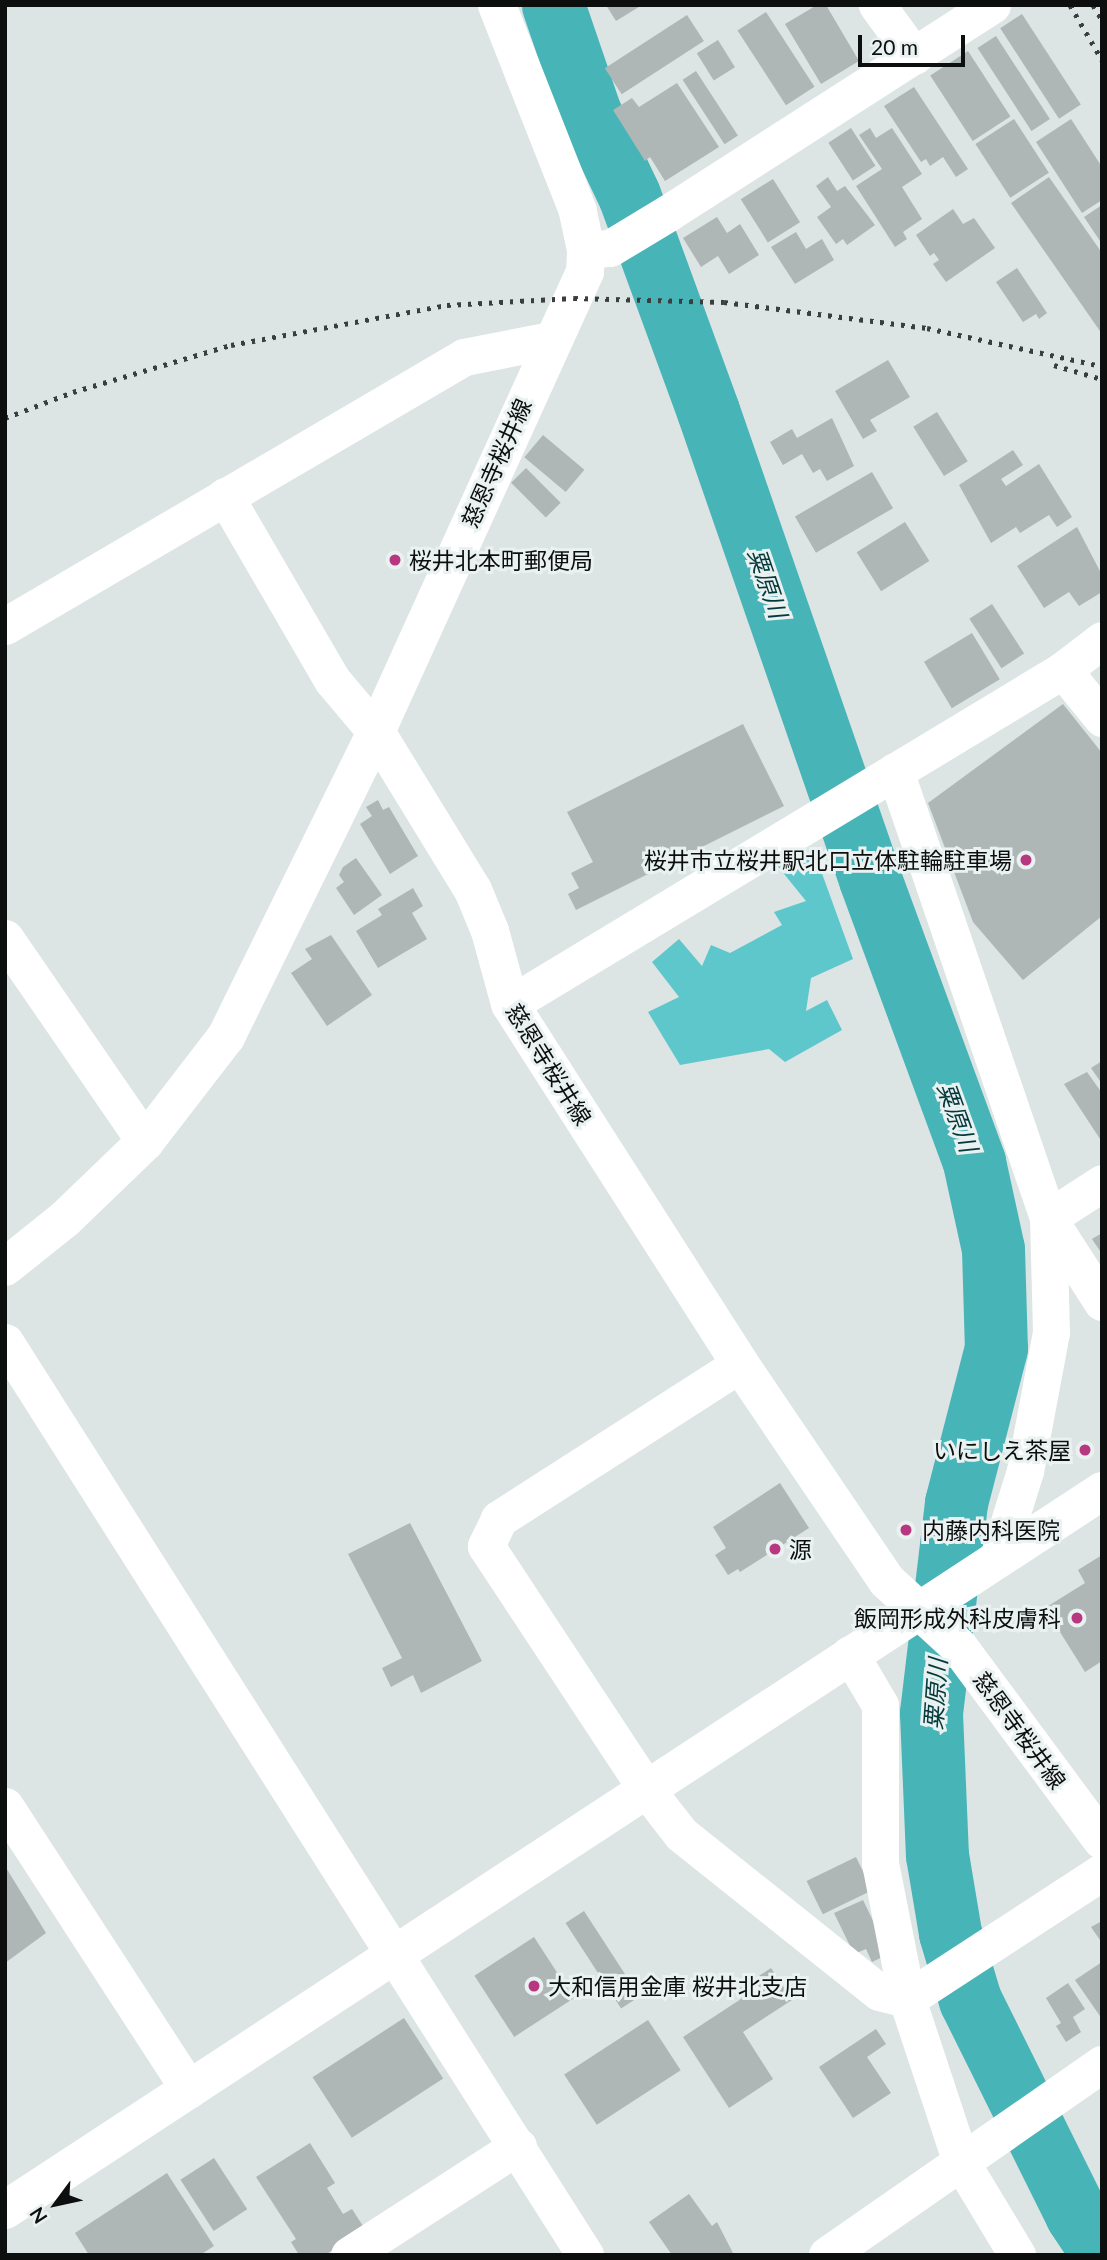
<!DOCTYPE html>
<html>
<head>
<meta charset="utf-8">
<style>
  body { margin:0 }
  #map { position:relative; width:1107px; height:2260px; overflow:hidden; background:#dce4e4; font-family:Lato,"Noto Sans JP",sans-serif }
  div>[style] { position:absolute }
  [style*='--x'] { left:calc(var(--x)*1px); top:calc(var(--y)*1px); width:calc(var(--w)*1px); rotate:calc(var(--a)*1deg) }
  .forest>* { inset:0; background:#5dc7cc }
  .river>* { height:63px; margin:-31.5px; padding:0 31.5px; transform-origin:31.5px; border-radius:31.5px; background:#47b4b8 }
  .building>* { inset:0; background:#aeb6b6; transform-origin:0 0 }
  .street>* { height:37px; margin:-18.5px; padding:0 18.5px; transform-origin:18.5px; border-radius:18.5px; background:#fff }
  .secondary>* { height:38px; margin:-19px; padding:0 19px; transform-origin:19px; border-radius:19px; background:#fff }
  .rail>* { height:5px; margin-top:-2.5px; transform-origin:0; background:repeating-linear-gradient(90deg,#3b3e3e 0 3.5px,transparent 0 10.5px) }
  .dots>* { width:19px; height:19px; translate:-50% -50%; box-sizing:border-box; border:4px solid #eaf1f1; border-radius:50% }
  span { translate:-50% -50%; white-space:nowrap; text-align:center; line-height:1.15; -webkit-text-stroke:6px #eaf1f1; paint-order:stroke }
  .street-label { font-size:23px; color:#0d0f0f }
  .poi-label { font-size:23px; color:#0d0f0f }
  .left { translate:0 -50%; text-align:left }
  .right { translate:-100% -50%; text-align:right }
  .water-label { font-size:24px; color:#053a3c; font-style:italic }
  .frame { position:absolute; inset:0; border:7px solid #0d0f0f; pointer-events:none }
  .north { position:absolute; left:21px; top:2169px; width:70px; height:70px; -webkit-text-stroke:5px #eaf1f1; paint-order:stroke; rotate:237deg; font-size:19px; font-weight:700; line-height:28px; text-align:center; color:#0d0f0f }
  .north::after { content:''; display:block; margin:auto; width:24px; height:32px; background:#0d0f0f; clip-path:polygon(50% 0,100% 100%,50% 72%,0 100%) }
  .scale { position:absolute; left:858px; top:35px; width:107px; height:32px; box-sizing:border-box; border:4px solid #0d0f0f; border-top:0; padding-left:9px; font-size:21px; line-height:24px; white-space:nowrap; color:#0d0f0f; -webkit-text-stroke:5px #eaf1f1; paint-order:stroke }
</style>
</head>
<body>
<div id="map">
  <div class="forest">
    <i style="clip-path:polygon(816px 857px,853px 959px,811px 978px,806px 1011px,827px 1000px,842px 1030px,785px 1062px,769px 1049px,680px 1065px,648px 1012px,679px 997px,652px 962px,679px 939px,702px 966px,711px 945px,730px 953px,782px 925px,774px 912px,806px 901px,776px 864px)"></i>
  </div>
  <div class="river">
    <i style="--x:553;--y:5;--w:114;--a:71.1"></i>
    <i style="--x:590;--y:113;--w:91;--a:64.6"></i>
    <i style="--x:629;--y:195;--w:230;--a:69.9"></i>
    <i style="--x:708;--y:411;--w:495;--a:70.9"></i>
    <i style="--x:870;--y:879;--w:302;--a:69.8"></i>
    <i style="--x:974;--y:1162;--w:89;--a:77.7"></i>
    <i style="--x:993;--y:1249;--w:99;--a:88.3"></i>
    <i style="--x:996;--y:1348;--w:160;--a:104.5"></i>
    <i style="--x:956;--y:1503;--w:211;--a:96.8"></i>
    <i style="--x:931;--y:1713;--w:142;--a:87.6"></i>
    <i style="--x:937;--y:1855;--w:79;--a:80.5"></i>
    <i style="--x:950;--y:1933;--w:70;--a:73.4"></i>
    <i style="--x:970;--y:2000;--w:239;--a:63.6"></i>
    <i style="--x:1076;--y:2214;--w:47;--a:56.3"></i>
  </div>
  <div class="building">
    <i style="clip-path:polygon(606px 5px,642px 5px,616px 21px)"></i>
    <i style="clip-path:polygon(817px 5px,826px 5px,859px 61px,821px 84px,785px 24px)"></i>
    <i style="left:766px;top:12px;width:89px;height:34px;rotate:57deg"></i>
    <i style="left:1022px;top:14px;width:108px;height:26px;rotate:57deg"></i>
    <i style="left:687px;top:15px;width:31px;height:98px;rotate:57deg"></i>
    <i style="left:996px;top:36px;width:99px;height:22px;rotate:57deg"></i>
    <i style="left:718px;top:40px;width:32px;height:25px;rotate:58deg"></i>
    <i style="left:968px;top:51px;width:78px;height:45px;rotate:57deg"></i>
    <i style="left:696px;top:71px;width:77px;height:16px;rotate:57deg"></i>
    <i style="clip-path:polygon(677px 83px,719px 147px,665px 181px,650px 157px,645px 161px,613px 110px,632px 98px,639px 107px)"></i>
    <i style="clip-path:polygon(914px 87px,968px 169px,956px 177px,943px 157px,930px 166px,926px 159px,921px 162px,884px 106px)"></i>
    <i style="left:1014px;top:119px;width:64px;height:46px;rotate:57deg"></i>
    <i style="clip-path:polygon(1071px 119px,1102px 167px,1102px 200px,1082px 213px,1036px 142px)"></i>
    <i style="left:851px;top:128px;width:45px;height:27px;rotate:57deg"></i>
    <i style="clip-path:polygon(870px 128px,876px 138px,892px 128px,922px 174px,902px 187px,922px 219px,903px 232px,907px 239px,895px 247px,856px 186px,882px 169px,859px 135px)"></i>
    <i style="clip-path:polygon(828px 177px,837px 191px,845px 186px,875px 225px,847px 245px,843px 239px,836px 244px,817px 217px,831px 207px,816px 186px)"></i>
    <i style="clip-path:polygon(1049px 177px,1102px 253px,1102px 334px,1011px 203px)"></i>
    <i style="left:773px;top:179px;width:51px;height:38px;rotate:58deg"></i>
    <i style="clip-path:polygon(1102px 205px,1102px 244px,1084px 217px)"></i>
    <i style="clip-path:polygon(953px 209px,963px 224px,974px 218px,995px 248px,946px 282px,933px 264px,939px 260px,934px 253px,930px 256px,916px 235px)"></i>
    <i style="clip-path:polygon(717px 217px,727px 233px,740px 224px,759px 255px,729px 274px,718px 256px,701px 267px,683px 238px)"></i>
    <i style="clip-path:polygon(796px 232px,806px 249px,822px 239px,834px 260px,795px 284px,771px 247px)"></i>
    <i style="clip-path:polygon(1017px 268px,1047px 313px,1039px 319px,1036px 314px,1023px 322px,996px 282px)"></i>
    <i style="clip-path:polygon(888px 360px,910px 397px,870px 420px,877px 431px,863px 439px,835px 391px)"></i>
    <i style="left:937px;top:412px;width:58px;height:28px;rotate:58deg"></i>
    <i style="clip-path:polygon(832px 418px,854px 466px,827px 481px,820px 469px,813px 473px,802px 454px,783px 465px,770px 442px,792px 429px,797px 438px)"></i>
    <i style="left:543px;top:435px;width:54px;height:29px;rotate:40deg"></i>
    <i style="clip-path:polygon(1013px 450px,1023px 465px,1001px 479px,1006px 486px,1039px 464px,1072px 517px,1057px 527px,1049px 515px,1020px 533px,1016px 527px,991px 543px,959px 485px)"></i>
    <i style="left:526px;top:468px;width:49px;height:21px;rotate:45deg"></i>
    <i style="left:872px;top:472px;width:42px;height:89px;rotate:60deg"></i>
    <i style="left:905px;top:522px;width:46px;height:57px;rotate:58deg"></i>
    <i style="clip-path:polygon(1077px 527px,1102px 575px,1102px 592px,1079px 606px,1069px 592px,1044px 608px,1017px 566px)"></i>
    <i style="left:992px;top:604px;width:59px;height:27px;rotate:57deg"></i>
    <i style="left:972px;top:633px;width:54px;height:56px;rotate:59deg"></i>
    <i style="clip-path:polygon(1063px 704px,1102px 753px,1102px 916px,1023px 980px,973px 922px,928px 803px)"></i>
    <i style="clip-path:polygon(743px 724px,784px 806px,576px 910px,568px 894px,579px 888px,571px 873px,593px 862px,567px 812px)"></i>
    <i style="clip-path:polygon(378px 800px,383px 810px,389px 807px,418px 856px,390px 874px,360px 824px,372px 816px,366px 807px)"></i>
    <i style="clip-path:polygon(356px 858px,382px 895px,354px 915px,336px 888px,344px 882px,339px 875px,343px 867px)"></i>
    <i style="clip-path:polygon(413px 888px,423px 906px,412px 913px,427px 939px,378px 968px,356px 931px,382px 915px,378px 909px)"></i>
    <i style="clip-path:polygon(331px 935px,372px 995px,327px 1026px,291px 973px,312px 959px,305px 949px)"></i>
    <i style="clip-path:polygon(1102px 1061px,1102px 1084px,1091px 1068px)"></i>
    <i style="clip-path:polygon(1087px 1072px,1102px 1093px,1102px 1142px,1064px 1084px)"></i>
    <i style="clip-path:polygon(1102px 1233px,1102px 1254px,1092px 1239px)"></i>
    <i style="clip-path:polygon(780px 1483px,809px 1528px,740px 1572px,738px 1569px,728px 1575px,715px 1555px,726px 1548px,713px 1527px)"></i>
    <i style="clip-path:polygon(410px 1523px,482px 1661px,421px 1693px,413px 1675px,391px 1687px,382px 1668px,402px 1658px,348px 1554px)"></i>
    <i style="clip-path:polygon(1102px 1555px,1102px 1661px,1085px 1672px,1045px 1608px,1085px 1583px,1078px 1570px)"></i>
    <i style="left:856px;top:1857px;width:37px;height:55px;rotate:64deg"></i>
    <i style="clip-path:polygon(5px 1866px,46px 1933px,5px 1963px)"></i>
    <i style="clip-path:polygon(863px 1900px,889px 1954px,872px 1962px,866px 1949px,854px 1954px,834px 1913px)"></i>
    <i style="left:584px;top:1911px;width:102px;height:22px;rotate:57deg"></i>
    <i style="clip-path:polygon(1102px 1921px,1102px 1943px,1091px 1927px)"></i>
    <i style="left:534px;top:1937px;width:73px;height:71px;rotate:57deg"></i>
    <i style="clip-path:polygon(1102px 1962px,1102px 2019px,1075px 1980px)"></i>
    <i style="clip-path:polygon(771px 1968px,792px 2000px,743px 2032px,773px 2079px,729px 2108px,683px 2037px,744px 1997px,739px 1989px)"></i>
    <i style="clip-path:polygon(1068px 1983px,1085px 2009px,1073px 2017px,1081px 2032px,1066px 2042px,1056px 2026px,1061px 2023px,1046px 1998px)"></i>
    <i style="left:404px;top:2018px;width:72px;height:109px;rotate:57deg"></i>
    <i style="left:648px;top:2020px;width:60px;height:100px;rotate:57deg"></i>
    <i style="clip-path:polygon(876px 2029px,886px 2044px,867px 2057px,891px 2093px,853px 2118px,819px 2067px)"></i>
    <i style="clip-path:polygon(310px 2143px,335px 2183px,327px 2188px,343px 2214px,352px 2209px,365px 2229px,325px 2255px,299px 2255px,291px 2242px,296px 2239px,256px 2177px)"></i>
    <i style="left:214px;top:2158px;width:61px;height:40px;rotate:57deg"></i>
    <i style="clip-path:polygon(167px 2173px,214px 2246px,200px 2255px,89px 2255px,75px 2233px)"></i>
    <i style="clip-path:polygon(689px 2194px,712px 2226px,717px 2222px,734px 2255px,672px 2255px,649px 2222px)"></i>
  </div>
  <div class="street">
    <i style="--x:877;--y:5;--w:63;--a:54"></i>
    <i style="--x:586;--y:250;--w:24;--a:-5"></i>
    <i style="--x:610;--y:248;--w:68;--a:-31.1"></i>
    <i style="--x:668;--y:213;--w:385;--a:-32.7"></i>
    <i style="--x:225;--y:496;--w:213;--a:59.8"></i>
    <i style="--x:332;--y:680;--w:68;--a:49.8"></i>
    <i style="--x:5;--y:626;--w:532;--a:-30.37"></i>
    <i style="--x:464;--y:357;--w:89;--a:-11.1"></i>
    <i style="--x:1063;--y:670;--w:62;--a:50.9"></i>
    <i style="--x:895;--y:771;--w:472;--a:71.1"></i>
    <i style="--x:1048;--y:1218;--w:100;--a:57.3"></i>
    <i style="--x:5;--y:938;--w:247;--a:55.5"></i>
    <i style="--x:510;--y:1004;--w:646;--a:-31.13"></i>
    <i style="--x:1063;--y:670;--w:49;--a:-37.6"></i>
    <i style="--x:5;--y:1342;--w:1082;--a:57.57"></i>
    <i style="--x:740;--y:1364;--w:287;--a:147.3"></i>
    <i style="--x:499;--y:1519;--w:30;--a:116"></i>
    <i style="--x:486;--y:1546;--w:291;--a:56.6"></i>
    <i style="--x:646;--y:1789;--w:57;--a:52.1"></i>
    <i style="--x:681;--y:1834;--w:253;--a:38.6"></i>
    <i style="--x:879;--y:1992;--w:29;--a:14"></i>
    <i style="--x:907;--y:1999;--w:172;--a:71.7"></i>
    <i style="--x:961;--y:2162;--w:109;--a:58.9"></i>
    <i style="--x:998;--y:1557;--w:90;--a:-72.6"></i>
    <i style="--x:1025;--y:1471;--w:141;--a:-79.4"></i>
    <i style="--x:1051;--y:1332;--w:114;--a:-91.5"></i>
    <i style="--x:1048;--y:1218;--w:64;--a:-32.9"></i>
    <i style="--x:850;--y:1654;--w:59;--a:59.5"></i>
    <i style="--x:880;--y:1705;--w:158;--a:90"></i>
    <i style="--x:880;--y:1863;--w:139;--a:78.8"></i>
    <i style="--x:907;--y:1999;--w:233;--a:-33.1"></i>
    <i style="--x:5;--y:1806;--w:338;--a:57"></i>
    <i style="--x:349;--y:2255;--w:201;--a:-32.8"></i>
    <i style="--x:827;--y:2255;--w:335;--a:-34.8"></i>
  </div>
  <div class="secondary">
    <i style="--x:376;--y:732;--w:185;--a:58.5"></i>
    <i style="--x:473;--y:890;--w:44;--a:67.5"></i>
    <i style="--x:490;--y:931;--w:76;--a:74.7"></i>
    <i style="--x:510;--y:1004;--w:427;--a:57.4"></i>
    <i style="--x:740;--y:1364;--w:262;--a:55.9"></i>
    <i style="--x:887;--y:1581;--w:98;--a:42.5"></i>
    <i style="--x:959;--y:1647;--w:240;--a:53.5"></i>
    <i style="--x:5;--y:1267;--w:77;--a:-38.7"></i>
    <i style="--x:65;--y:1219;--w:111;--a:-43.9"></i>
    <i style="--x:145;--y:1142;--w:133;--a:-52.4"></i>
    <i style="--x:226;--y:1037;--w:340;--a:-63.8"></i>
    <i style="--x:376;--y:732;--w:505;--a:-65.57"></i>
    <i style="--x:585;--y:272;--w:22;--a:-87"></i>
    <i style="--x:586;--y:250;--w:40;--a:-102"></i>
    <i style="--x:578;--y:211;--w:221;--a:-111.5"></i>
    <i style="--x:5;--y:2210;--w:1312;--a:-33.24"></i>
  </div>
  <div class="rail">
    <i style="--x:1070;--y:5;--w:64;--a:59.8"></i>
    <i style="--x:1093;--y:5;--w:17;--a:59"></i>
    <i style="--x:1054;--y:365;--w:50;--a:16.3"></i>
    <i style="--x:5;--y:418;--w:73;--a:-20.9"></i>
    <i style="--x:73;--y:392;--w:165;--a:-16.6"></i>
    <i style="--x:231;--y:345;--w:220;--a:-10.5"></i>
    <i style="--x:447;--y:305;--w:127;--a:-3.2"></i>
    <i style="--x:574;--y:298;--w:150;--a:1.5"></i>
    <i style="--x:724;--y:302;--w:205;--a:7.3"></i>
    <i style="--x:927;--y:328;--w:179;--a:12.3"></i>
  </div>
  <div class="dots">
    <i style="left:395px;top:560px;background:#b73781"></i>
    <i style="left:1026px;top:860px;background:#b73781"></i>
    <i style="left:1085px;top:1450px;background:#b73781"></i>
    <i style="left:906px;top:1530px;background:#b73781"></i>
    <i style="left:775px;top:1549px;background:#b73781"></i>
    <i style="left:1077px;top:1618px;background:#b73781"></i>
    <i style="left:534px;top:1986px;background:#b73781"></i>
  </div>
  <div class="street-label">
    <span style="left:496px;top:463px;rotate:-66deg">慈恩寺桜井線</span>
    <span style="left:549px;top:1064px;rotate:58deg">慈恩寺桜井線</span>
    <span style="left:1020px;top:1730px;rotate:54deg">慈恩寺桜井線</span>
  </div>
  <div class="poi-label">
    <span class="left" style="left:409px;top:560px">桜井北本町郵便局</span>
    <span class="right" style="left:1012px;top:860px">桜井市立桜井駅北口立体駐輪駐車場</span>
    <span class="right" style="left:1071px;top:1450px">いにしえ茶屋</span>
    <span class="left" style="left:922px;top:1530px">内藤内科医院</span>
    <span class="left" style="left:789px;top:1549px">源</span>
    <span class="right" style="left:1061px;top:1618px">飯岡形成外科皮膚科</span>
    <span class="left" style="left:548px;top:1986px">大和信用金庫 桜井北支店</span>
  </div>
  <div class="water-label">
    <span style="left:768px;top:583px;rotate:71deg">粟原川</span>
    <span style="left:958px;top:1117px;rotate:70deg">粟原川</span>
    <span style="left:935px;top:1694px;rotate:-86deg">粟原川</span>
  </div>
  <div class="frame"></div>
  <div class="north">N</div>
  <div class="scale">20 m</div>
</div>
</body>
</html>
